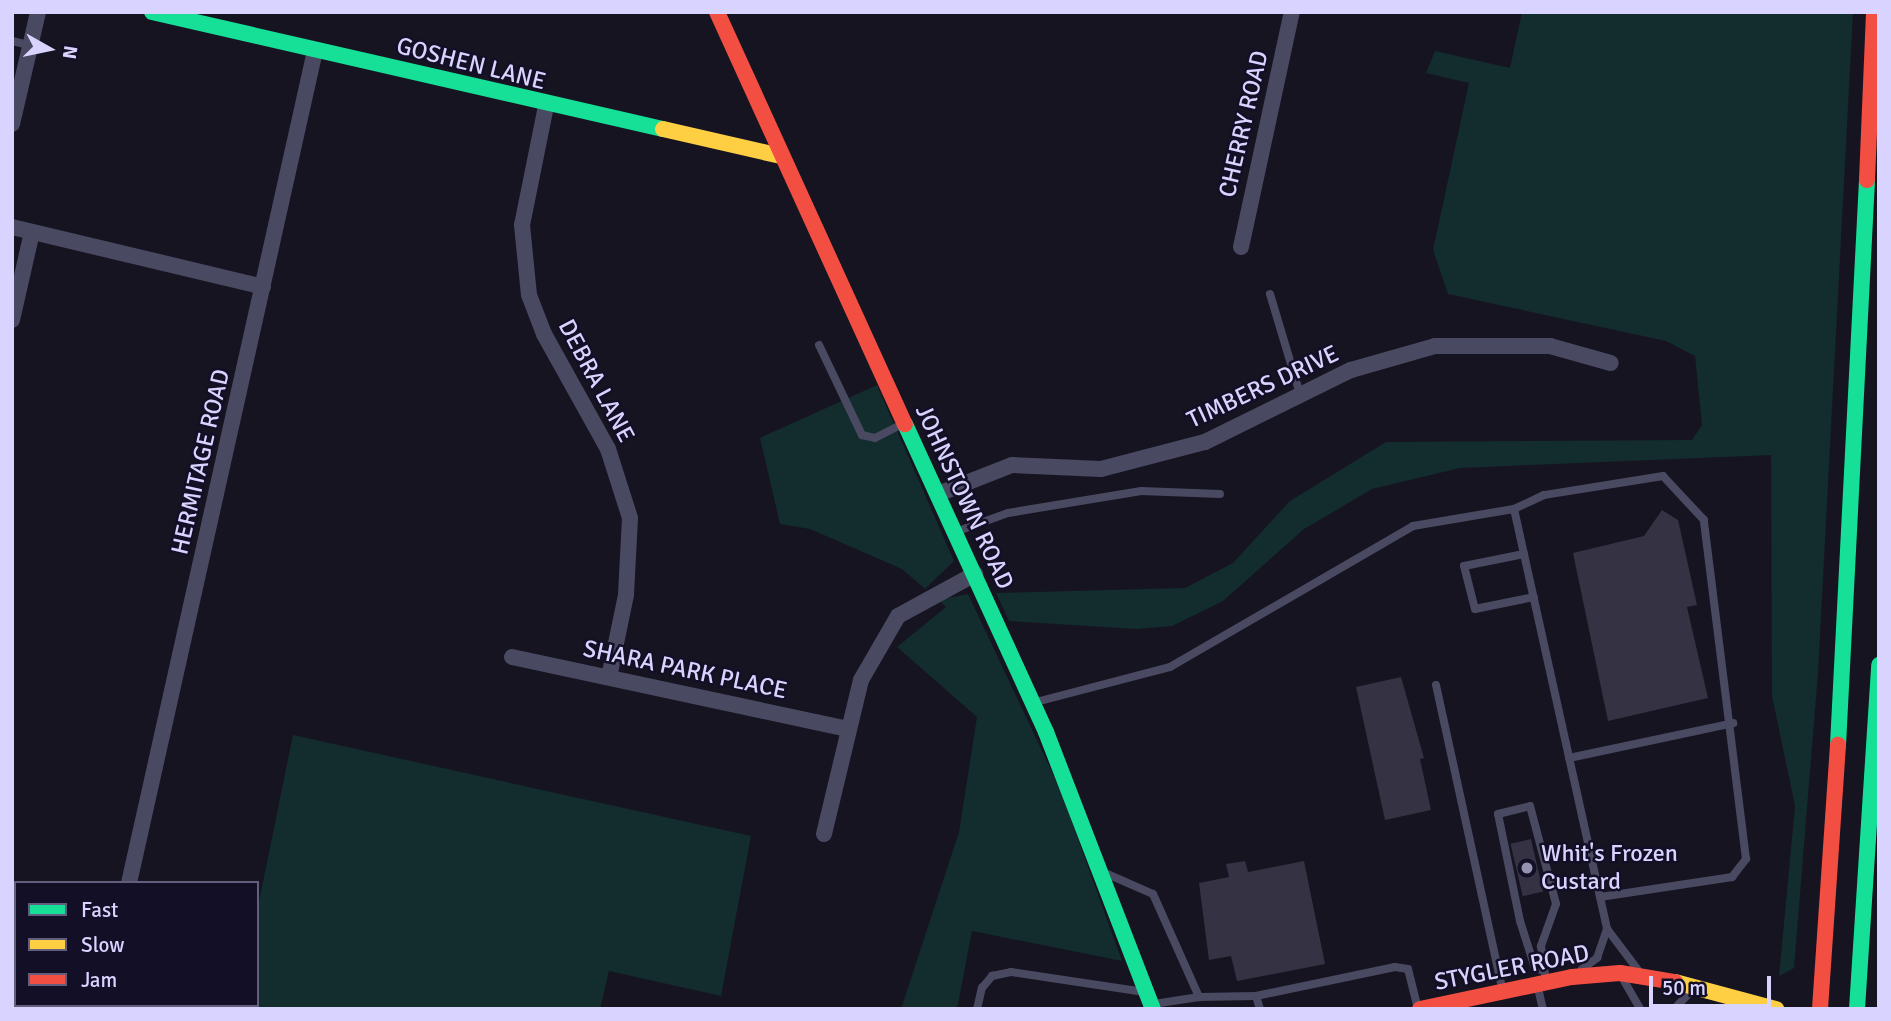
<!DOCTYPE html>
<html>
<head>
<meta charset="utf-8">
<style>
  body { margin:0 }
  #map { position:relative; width:1891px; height:1021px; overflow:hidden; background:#161421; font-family:Signika,sans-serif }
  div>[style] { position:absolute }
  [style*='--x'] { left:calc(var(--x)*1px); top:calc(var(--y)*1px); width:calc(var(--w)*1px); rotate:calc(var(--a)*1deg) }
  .green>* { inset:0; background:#132c2d }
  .building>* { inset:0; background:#343243; transform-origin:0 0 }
  .lane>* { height:8px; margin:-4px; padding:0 4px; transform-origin:4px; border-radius:4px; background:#4a4962 }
  .street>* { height:16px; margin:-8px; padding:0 8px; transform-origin:8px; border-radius:8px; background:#4a4962 }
  .fast>* { height:16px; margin:-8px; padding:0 8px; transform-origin:8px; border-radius:8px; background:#16e098 }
  .slow>* { height:16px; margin:-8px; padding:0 8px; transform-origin:8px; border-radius:8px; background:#ffcf43 }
  .jam>* { height:16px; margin:-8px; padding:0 8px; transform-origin:8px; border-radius:8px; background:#f24e42 }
  .dots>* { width:19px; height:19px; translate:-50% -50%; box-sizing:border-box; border:4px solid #130f26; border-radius:50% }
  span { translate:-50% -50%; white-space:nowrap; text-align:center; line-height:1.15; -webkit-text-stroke:5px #130f26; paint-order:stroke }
  .street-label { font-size:24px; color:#d9d4ff }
  .poi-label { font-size:24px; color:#d9d4ff }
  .left { translate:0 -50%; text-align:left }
  .frame { position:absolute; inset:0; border:14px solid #d9d4ff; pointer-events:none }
  .legend { position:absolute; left:14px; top:881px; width:245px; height:126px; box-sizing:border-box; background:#130f26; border:2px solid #625e7d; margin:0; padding:9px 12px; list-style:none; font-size:21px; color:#d9d4ff }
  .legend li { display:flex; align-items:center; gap:14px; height:35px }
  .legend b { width:35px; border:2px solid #625e7d }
  .north { position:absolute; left:14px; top:14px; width:70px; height:70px; -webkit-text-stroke:5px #130f26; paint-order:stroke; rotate:99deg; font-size:19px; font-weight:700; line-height:28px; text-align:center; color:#d9d4ff }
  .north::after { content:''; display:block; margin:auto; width:24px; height:32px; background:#d9d4ff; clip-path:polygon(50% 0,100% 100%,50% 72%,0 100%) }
  .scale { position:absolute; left:1649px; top:976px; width:122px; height:32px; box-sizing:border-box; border:4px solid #d9d4ff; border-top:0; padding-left:9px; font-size:21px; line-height:24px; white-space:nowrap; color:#d9d4ff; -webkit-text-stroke:5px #130f26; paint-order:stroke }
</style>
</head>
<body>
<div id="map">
  <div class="green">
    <i style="clip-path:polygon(1522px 12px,1853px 12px,1818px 673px,1794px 968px,1779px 976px,1795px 806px,1772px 696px,1771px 455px,1460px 468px,1372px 489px,1304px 529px,1223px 601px,1172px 626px,1136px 629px,1009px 621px,996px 593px,1185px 588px,1233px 563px,1290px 501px,1386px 442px,1692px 440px,1702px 425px,1695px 356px,1666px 341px,1448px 294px,1433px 250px,1469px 83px,1426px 73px,1435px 51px,1510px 68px)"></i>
    <i style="clip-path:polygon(877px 385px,954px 561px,925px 589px,902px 569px,810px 529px,780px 524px,760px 438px)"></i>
    <i style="clip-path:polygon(968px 594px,1060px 789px,1122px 961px,972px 931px,957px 1009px,901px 1009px,959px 832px,977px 717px,897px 647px,946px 607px,939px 600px)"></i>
    <i style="clip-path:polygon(293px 735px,751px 836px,721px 996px,609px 971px,600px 1009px,238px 1009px,257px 1005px,257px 911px)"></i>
  </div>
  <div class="building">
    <i style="clip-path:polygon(1662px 510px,1678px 520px,1697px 605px,1687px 607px,1708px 698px,1608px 721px,1573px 553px,1644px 536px)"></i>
    <i style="clip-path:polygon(1401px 677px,1424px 758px,1420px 759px,1431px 810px,1385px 820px,1356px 687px)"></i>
    <i style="left:1531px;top:839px;width:54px;height:21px;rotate:77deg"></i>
    <i style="clip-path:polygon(1245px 861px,1248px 872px,1304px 861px,1325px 964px,1237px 981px,1231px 956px,1209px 960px,1199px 883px,1229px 877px,1226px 864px)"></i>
  </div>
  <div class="lane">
    <i style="--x:12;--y:41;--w:18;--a:13"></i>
    <i style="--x:1270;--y:294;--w:104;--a:73.3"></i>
    <i style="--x:819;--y:345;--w:100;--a:64.5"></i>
    <i style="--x:862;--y:435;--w:13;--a:13"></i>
    <i style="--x:875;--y:438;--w:33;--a:-27"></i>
    <i style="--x:958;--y:531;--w:53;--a:-19.8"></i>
    <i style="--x:1008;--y:513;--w:135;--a:-9.4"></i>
    <i style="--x:1141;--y:491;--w:79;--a:2.2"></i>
    <i style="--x:1524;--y:554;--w:61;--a:168.7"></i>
    <i style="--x:1464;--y:566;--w:44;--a:75.7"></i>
    <i style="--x:1475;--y:609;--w:60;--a:-11.5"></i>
    <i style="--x:1436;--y:685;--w:310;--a:77.7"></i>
    <i style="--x:1036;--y:702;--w:138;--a:-14.6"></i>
    <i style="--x:1170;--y:667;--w:281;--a:-30.1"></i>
    <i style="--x:1413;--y:526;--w:102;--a:-9.6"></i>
    <i style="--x:1569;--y:758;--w:168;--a:-12"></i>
    <i style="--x:1105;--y:873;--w:52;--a:23.6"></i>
    <i style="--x:1153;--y:894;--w:113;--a:65.9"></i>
    <i style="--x:1199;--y:997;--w:47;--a:171.3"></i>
    <i style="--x:1600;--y:897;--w:134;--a:-8.6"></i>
    <i style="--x:1732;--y:877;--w:23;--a:-52"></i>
    <i style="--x:1746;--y:859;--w:342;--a:-97.1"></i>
    <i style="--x:1704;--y:520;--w:60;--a:-133"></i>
    <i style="--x:1663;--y:476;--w:121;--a:170.9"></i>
    <i style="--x:1544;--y:495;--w:33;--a:155"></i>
    <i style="--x:1514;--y:509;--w:430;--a:77.5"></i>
    <i style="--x:1607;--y:929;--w:51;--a:52.9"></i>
    <i style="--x:1582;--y:969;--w:19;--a:-36"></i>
    <i style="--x:1597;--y:958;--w:31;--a:-71"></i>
    <i style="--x:1544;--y:971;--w:9;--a:-162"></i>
    <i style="--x:1535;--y:968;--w:49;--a:-107.7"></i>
    <i style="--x:1520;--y:921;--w:109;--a:-101.6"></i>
    <i style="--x:1498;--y:814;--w:33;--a:-14"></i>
    <i style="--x:1530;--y:806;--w:101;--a:75.1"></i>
    <i style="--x:1556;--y:904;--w:45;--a:109.7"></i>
    <i style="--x:1541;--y:946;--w:34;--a:82"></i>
    <i style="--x:1623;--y:979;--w:34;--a:60"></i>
    <i style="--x:1538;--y:988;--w:22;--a:77"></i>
    <i style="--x:1256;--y:996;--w:14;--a:73"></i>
    <i style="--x:1199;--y:997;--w:57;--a:-1"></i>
    <i style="--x:1256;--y:996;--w:142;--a:-11.8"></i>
    <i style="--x:1395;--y:967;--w:13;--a:9"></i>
    <i style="--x:1408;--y:969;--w:41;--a:76"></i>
    <i style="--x:977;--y:1009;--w:22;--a:-77"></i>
    <i style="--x:982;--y:988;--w:16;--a:-50"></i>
    <i style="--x:992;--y:976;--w:19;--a:-12"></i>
    <i style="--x:1011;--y:972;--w:135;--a:8.5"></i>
    <i style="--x:1674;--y:1009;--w:29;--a:-46"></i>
  </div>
  <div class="street">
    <i style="--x:546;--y:106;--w:121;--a:101.4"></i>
    <i style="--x:522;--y:225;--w:70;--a:84.3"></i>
    <i style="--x:529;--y:295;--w:42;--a:69"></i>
    <i style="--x:544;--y:334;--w:132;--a:60.9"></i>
    <i style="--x:608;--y:449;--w:72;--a:72.3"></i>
    <i style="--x:630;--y:518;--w:77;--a:93"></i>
    <i style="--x:626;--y:595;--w:84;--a:101.7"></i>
    <i style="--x:12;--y:124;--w:115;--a:-76.9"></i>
    <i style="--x:12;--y:227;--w:258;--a:13.4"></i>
    <i style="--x:1241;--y:247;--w:240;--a:-77.8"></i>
    <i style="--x:12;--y:320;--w:90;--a:-77.2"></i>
    <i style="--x:938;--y:494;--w:79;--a:-21.4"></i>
    <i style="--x:1012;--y:465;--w:89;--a:2.6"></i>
    <i style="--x:1101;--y:469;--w:107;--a:-14.6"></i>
    <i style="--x:1205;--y:442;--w:163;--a:-26.3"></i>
    <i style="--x:1351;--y:370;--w:87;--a:-15.9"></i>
    <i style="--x:1435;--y:346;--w:115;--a:0"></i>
    <i style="--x:1550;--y:346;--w:63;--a:15.6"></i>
    <i style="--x:512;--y:657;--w:343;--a:12.1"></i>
    <i style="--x:824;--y:834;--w:158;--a:-76.5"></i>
    <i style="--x:861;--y:680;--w:74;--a:-60"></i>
    <i style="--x:898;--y:616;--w:88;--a:-28.6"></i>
    <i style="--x:129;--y:883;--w:853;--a:-77.4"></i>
    <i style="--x:101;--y:1009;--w:4;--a:-76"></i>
  </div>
  <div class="fast">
    <i style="--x:152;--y:12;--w:524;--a:12.9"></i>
    <i style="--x:905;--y:424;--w:339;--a:65.4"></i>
    <i style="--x:1046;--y:732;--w:297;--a:68.9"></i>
    <i style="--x:1838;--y:745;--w:566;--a:-87.06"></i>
    <i style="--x:1857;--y:1009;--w:345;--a:-86.3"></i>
  </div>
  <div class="slow">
    <i style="--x:663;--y:129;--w:121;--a:12.9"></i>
    <i style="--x:1675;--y:982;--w:105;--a:15"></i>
  </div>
  <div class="jam">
    <i style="--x:717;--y:12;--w:453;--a:65.5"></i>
    <i style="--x:1867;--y:180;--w:168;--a:-87.6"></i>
    <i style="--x:1420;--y:1009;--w:155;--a:-11.9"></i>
    <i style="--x:1572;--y:977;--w:48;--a:-4.8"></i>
    <i style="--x:1620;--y:973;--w:56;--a:9.3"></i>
    <i style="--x:1820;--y:1009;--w:265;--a:-86.1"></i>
  </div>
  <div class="dots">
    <i style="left:1527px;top:868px;background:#9591b1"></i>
  </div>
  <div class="street-label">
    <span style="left:471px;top:64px;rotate:14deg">GOSHEN LANE</span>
    <span style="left:1244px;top:124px;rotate:-77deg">CHERRY ROAD</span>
    <span style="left:596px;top:381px;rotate:62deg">DEBRA LANE</span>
    <span style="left:1263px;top:387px;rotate:-25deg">TIMBERS DRIVE</span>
    <span style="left:201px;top:462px;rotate:-77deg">HERMITAGE ROAD</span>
    <span style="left:964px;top:497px;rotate:65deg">JOHNSTOWN ROAD</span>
    <span style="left:685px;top:670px;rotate:12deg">SHARA PARK PLACE</span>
    <span style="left:1512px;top:968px;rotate:-11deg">STYGLER ROAD</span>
  </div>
  <div class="poi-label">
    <span class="left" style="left:1541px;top:868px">Whit's Frozen<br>Custard</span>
  </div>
  <div class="frame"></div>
  <ul class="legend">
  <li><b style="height:9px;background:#16e098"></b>Fast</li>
  <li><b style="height:9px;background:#ffcf43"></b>Slow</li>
  <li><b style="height:9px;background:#f24e42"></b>Jam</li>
  </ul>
  <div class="north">N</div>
  <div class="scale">50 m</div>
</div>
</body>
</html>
